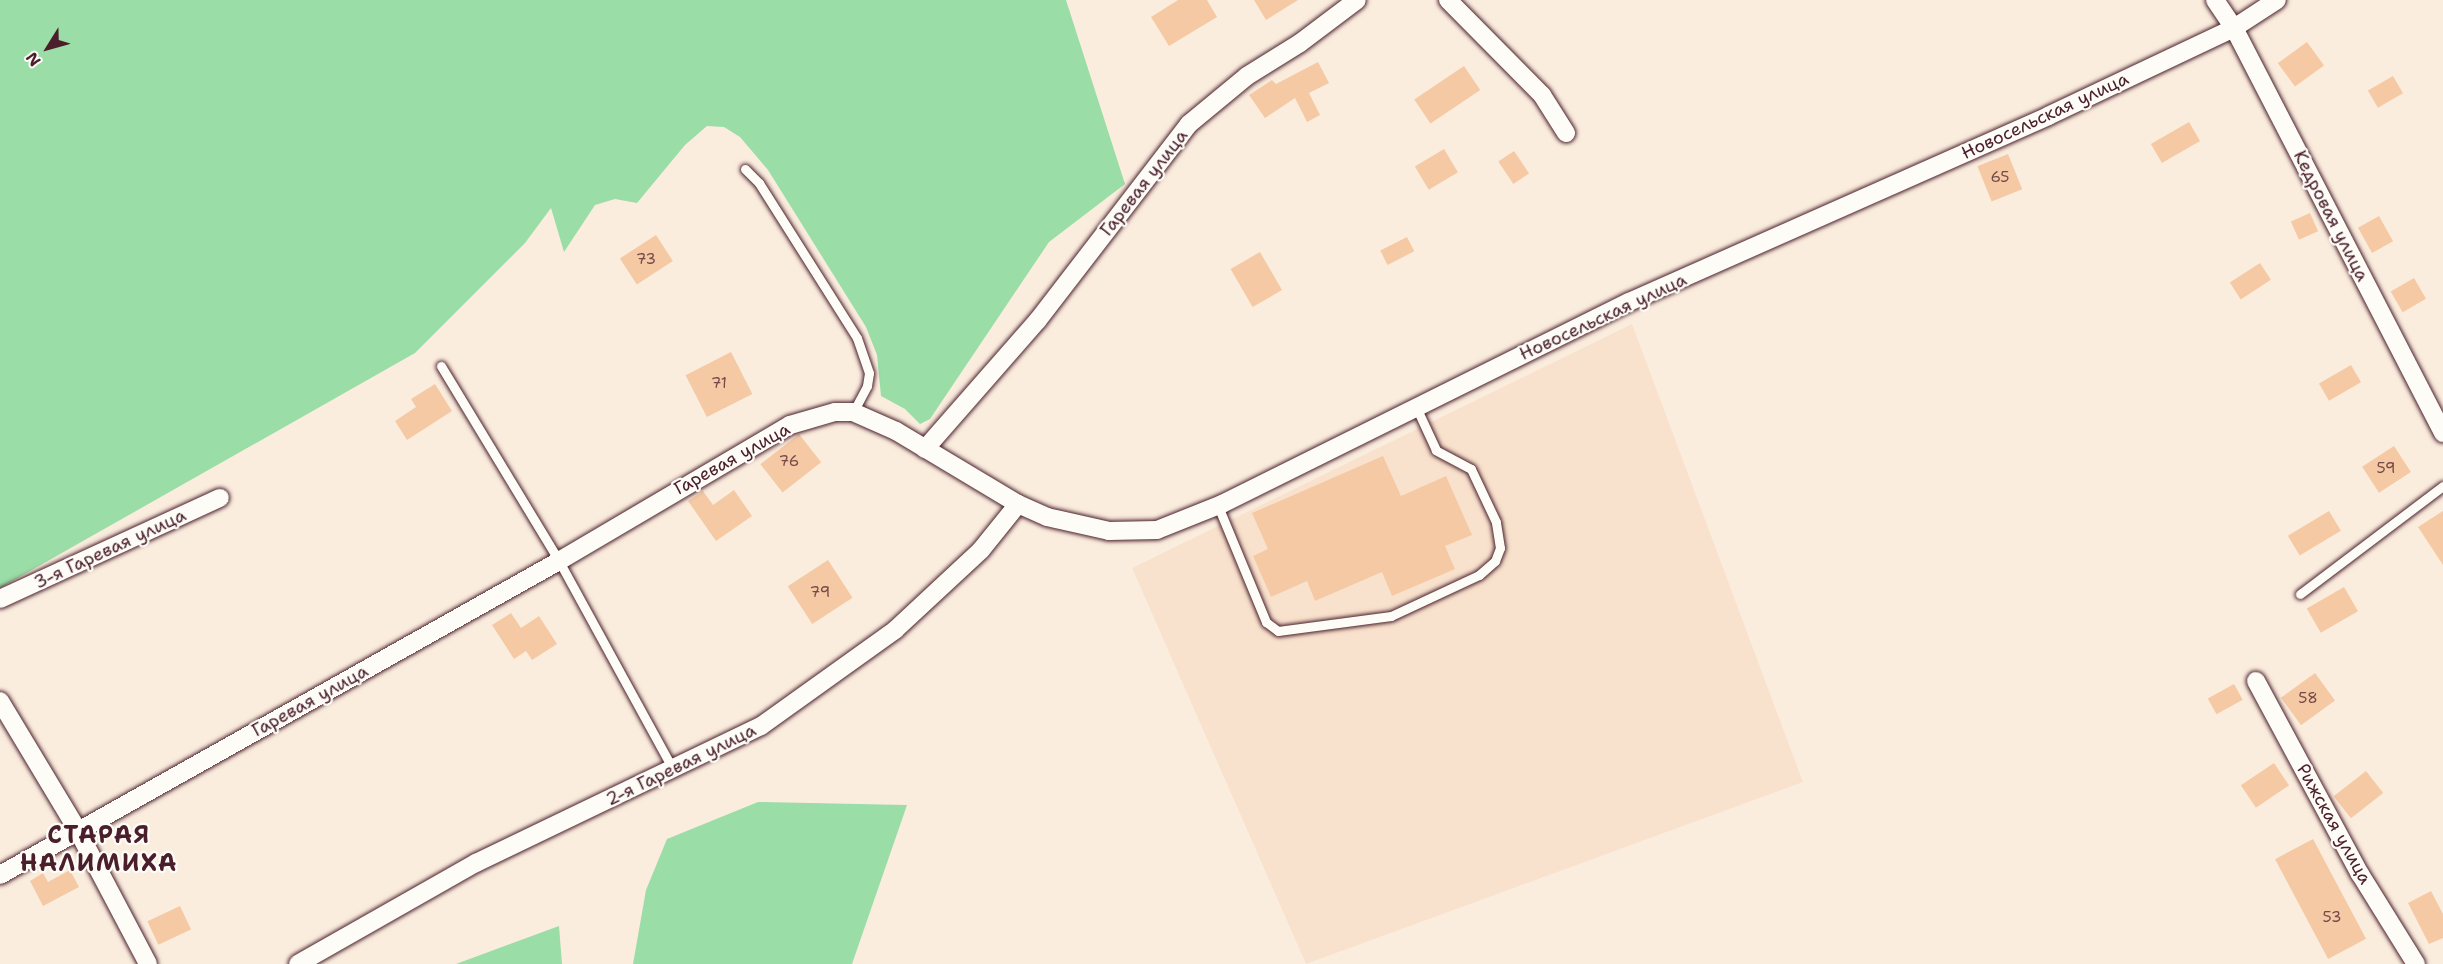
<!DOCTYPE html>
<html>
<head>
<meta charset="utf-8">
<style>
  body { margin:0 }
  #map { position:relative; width:2443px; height:964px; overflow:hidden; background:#fbedde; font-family:"Shantell Sans",sans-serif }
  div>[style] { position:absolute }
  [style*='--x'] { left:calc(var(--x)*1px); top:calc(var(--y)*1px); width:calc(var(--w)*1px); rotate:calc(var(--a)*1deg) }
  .built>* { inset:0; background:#f9e2cd }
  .green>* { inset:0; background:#9adda7 }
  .building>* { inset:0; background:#f5c9a4; transform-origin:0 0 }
  .roads { filter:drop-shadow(0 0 2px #4a1f2b) drop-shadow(0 0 2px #4a1f2b) }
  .service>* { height:9px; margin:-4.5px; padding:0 4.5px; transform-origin:4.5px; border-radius:4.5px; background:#fdfcf7 }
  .minor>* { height:18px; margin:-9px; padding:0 9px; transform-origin:9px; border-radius:9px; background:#fdfcf7 }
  span { translate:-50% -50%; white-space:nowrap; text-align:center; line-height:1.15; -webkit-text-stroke:4.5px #fdfcf7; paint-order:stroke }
  .number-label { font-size:15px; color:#754a49 }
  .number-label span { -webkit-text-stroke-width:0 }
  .street-label { font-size:18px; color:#4a1f2b }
  .district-label { font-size:24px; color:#4a1f2b; font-weight:700; letter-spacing:1.5px }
  .north { position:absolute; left:18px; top:18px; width:60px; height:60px; -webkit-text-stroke:4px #fdfcf7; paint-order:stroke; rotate:233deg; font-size:16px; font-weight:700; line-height:24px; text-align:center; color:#4a1f2b }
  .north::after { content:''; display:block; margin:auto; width:21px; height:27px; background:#4a1f2b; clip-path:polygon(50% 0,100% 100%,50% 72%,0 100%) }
</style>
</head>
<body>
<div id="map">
  <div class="built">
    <i style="clip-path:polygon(1632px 324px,1803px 782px,1306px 964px,1132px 568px)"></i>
  </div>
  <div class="green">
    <i style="clip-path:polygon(0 0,1066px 0,1125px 184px,1049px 242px,930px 419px,920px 424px,905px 409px,881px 396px,877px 355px,866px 327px,768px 170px,740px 137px,724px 127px,707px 126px,685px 145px,637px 203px,615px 199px,595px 205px,564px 252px,551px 208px,525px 243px,415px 353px,0 588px)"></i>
    <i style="clip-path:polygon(758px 802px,907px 805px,852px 964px,633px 964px,646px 890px,667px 839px)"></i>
    <i style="clip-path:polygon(559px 926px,562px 964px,456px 964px)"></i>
  </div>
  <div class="building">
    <i style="clip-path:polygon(1178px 0,1207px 0,1217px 17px,1169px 46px,1151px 17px)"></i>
    <i style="clip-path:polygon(1254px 0,1298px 0,1266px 20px)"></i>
    <i style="left:2307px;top:42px;width:29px;height:36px;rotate:54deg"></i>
    <i style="clip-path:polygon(1318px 62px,1329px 83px,1309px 93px,1320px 115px,1307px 122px,1295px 98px,1265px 118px,1249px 95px,1272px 80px,1276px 84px)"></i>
    <i style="left:1464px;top:66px;width:29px;height:60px;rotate:56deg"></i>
    <i style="left:2393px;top:76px;width:20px;height:29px;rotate:60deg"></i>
    <i style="left:2189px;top:122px;width:22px;height:44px;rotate:60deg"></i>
    <i style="left:1444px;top:149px;width:27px;height:34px;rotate:59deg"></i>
    <i style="left:1514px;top:151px;width:27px;height:19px;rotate:56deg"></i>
    <i style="left:2008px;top:154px;width:38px;height:33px;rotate:68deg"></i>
    <i style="left:2310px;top:213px;width:20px;height:21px;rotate:66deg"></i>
    <i style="left:2379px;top:216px;width:29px;height:24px;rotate:61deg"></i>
    <i style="left:656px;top:235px;width:31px;height:43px;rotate:57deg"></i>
    <i style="left:1407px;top:237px;width:16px;height:30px;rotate:63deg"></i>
    <i style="left:1260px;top:252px;width:44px;height:34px;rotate:60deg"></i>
    <i style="left:2260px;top:263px;width:20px;height:36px;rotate:57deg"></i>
    <i style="left:2414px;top:278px;width:24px;height:27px;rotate:60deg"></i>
    <i style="left:731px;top:352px;width:47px;height:51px;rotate:63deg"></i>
    <i style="left:2351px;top:365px;width:20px;height:37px;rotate:60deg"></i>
    <i style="clip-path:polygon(435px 384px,452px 411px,407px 440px,395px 421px,416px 407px,411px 399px)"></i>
    <i style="left:799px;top:434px;width:36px;height:49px;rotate:52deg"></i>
    <i style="left:2394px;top:446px;width:31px;height:38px;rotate:57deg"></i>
    <i style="clip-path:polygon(1383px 456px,1401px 496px,1446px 476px,1472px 535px,1445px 546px,1455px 569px,1392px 596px,1382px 572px,1315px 601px,1307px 581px,1271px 597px,1253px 556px,1268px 549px,1252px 513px)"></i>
    <i style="clip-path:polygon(734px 490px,752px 516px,716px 541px,688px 501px,703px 491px,713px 505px)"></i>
    <i style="left:2329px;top:511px;width:23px;height:48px;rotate:59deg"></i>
    <i style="clip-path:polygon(2443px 511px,2443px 565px,2418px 527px)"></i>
    <i style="left:828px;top:560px;width:45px;height:48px;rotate:57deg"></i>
    <i style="left:2344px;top:587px;width:28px;height:43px;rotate:60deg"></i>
    <i style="clip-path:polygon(511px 613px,521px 628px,539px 616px,557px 644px,532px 660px,526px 651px,514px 659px,492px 625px)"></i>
    <i style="left:2315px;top:673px;width:34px;height:42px;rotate:54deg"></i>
    <i style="left:2234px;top:684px;width:18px;height:30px;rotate:61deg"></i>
    <i style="left:2274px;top:763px;width:27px;height:40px;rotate:56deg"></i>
    <i style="left:2366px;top:771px;width:28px;height:41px;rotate:52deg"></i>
    <i style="left:2313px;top:839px;width:113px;height:43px;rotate:62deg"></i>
    <i style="clip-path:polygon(70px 870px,79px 887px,43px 906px,30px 881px,43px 873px,48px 882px)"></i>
    <i style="clip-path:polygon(2431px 891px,2443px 914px,2443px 938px,2429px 944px,2408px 903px)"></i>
    <i style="left:180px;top:906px;width:26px;height:36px;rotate:65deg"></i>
  </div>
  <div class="roads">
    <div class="service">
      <i style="--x:745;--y:169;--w:20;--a:45"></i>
      <i style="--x:759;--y:183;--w:183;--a:57.7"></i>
      <i style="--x:857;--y:338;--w:37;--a:71"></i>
      <i style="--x:869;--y:373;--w:13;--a:99"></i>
      <i style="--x:867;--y:386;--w:30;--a:118"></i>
      <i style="--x:441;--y:366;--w:228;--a:58.8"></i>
      <i style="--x:559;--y:561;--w:239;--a:61.3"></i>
      <i style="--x:1218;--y:506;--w:126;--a:67.5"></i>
      <i style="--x:1266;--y:622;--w:15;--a:37"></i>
      <i style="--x:1278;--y:631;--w:114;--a:-7.6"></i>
      <i style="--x:1391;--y:616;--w:97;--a:-25"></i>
      <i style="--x:1479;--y:575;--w:21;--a:-41"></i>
      <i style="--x:1495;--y:561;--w:14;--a:-69"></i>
      <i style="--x:1500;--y:548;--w:26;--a:-99"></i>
      <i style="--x:1496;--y:522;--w:59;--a:-115.3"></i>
      <i style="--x:1471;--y:469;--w:40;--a:-152"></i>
      <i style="--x:1436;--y:450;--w:47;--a:-114.9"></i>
      <i style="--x:2300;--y:594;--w:179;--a:-37.1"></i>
    </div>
    <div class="minor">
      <i style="--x:1448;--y:0;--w:134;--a:45.3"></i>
      <i style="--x:1542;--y:95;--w:45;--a:57.7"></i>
      <i style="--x:2215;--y:0;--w:34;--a:56"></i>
      <i style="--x:2234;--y:28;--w:456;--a:62.7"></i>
      <i style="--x:925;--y:449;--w:171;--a:-48.8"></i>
      <i style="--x:1038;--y:320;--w:247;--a:-52.4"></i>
      <i style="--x:1189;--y:124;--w:75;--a:-39.6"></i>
      <i style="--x:1247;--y:76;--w:62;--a:-31.9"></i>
      <i style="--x:1300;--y:43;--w:71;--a:-37"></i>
      <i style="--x:0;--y:599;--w:242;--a:-24.7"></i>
      <i style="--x:2256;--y:681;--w:219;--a:61.7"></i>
      <i style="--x:2360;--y:874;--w:106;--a:58.1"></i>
      <i style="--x:0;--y:701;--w:152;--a:59"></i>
      <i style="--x:78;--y:831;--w:150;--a:62.2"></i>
      <i style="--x:0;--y:875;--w:641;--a:-29.32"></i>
      <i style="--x:559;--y:561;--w:268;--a:-30.5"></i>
      <i style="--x:790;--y:425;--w:47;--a:-16.1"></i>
      <i style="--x:835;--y:412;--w:18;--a:0"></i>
      <i style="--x:853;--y:412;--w:47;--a:23.8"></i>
      <i style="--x:896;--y:431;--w:142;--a:30.9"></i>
      <i style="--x:1018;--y:504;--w:32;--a:24"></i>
      <i style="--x:1047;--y:517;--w:64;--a:12.7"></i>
      <i style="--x:1109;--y:531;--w:48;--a:-1.2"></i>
      <i style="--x:1157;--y:530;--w:70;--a:-21.8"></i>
      <i style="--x:1222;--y:504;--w:454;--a:-26.4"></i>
      <i style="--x:1629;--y:302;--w:458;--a:-23.9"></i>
      <i style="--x:2048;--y:116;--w:206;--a:-25.3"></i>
      <i style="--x:2234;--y:28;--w:51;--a:-33.1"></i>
      <i style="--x:298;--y:964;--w:205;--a:-29.6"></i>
      <i style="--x:476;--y:863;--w:316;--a:-25.7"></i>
      <i style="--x:761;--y:726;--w:165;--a:-35.6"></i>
      <i style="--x:895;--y:630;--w:117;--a:-42.9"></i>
      <i style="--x:981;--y:550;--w:59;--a:-51.2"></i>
    </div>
  </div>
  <div class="number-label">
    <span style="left:2000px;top:178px">65</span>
    <span style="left:646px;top:260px">73</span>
    <span style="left:719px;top:384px">71</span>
    <span style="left:789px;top:462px">76</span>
    <span style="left:2386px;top:469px">59</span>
    <span style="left:820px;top:593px">79</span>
    <span style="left:2308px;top:699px">58</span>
    <span style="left:2332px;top:918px">53</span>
  </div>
  <div class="street-label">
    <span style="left:2045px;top:116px;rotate:-25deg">Новосельская улица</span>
    <span style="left:1144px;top:183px;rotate:-52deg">Гаревая улица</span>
    <span style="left:2331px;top:216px;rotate:63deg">Кедровая улица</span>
    <span style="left:1603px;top:317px;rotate:-25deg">Новосельская улица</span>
    <span style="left:732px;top:459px;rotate:-29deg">Гаревая улица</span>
    <span style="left:110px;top:549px;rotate:-25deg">3-я Гаревая улица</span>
    <span style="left:310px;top:701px;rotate:-29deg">Гаревая улица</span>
    <span style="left:681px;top:765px;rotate:-26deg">2-я Гаревая улица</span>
    <span style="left:2334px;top:824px;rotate:61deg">Рижская улица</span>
  </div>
  <div class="district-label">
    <span style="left:99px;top:850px">СТАРАЯ<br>НАЛИМИХА</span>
  </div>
  <div class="north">N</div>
</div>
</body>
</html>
